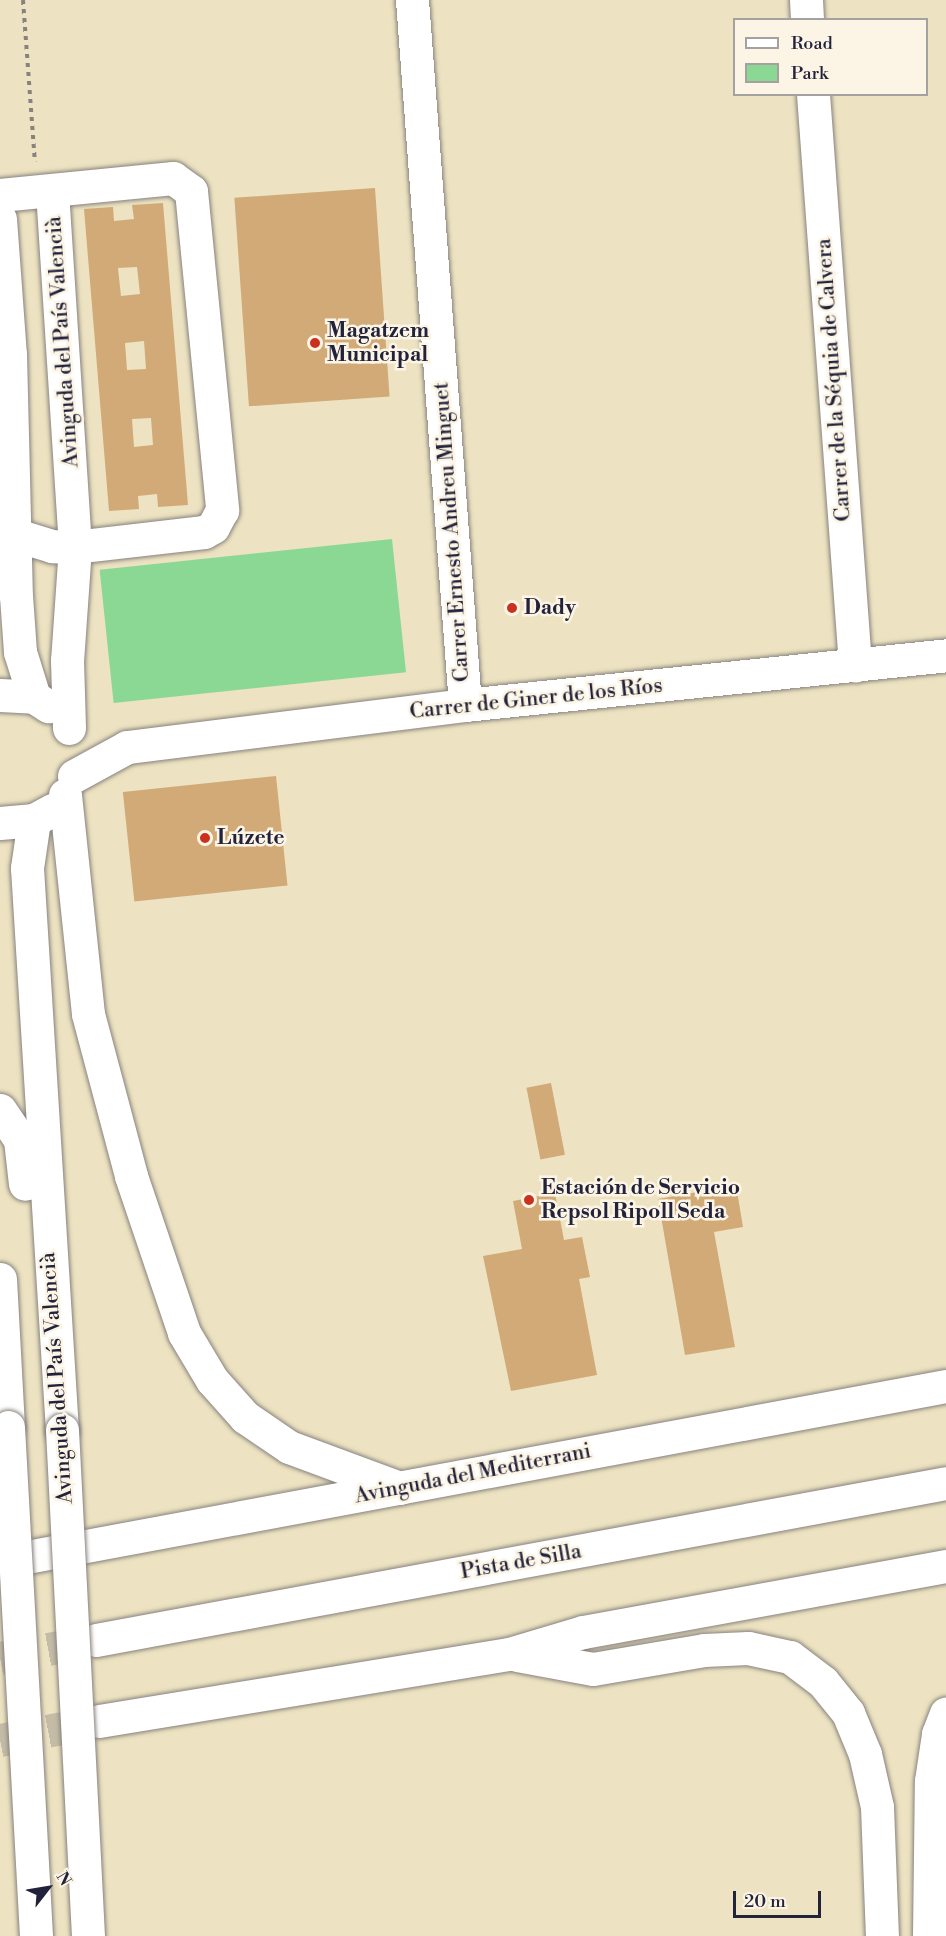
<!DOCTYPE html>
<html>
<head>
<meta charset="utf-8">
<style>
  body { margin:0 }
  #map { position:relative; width:946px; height:1936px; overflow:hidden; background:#ede3c2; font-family:"Libre Bodoni",serif }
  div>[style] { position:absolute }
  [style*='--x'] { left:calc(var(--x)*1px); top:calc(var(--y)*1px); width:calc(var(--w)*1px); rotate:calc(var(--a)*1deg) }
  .green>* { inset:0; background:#8bd895; transform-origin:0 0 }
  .building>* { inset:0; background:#d2aa77; transform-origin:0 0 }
  .highway-tunnel>* { height:33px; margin-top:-16.5px; transform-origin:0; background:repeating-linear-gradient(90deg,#c4bca7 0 33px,transparent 0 49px) }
  .path>* { height:4px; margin-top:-2px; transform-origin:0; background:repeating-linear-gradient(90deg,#88827e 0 4.5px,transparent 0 9px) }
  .roads { filter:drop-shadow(0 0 2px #88827e) drop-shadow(0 0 2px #88827e) }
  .minor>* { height:33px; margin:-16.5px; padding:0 16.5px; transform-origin:16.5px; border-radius:16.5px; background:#fff }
  .highway>* { height:33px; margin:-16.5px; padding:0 16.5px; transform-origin:16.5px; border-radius:16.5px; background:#fff }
  .bridges { filter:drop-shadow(0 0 2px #88827e) drop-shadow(0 0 2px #88827e) }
  .minor-bridge>* { height:33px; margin:-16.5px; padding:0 16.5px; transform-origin:16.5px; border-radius:16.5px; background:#fff }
  .dots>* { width:16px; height:16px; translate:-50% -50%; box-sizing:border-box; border:3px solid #fcf5e5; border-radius:50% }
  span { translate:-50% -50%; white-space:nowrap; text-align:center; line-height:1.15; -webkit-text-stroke:5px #fcf5e5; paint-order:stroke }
  .poi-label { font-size:21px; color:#22223b; font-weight:700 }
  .left { translate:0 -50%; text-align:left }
  .street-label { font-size:21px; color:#22223b }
  .legend { position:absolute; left:733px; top:18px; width:195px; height:78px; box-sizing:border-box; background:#fcf5e5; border:2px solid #a5a1a1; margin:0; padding:8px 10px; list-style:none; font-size:18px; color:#22223b }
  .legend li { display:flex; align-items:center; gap:12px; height:30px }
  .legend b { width:30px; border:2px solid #a5a1a1 }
  .north { position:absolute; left:18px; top:1858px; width:60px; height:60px; -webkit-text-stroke:4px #fcf5e5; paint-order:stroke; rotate:59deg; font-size:16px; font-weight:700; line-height:24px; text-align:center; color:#22223b }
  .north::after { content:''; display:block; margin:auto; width:21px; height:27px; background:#22223b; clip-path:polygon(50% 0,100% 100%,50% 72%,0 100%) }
  .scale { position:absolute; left:733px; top:1891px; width:88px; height:27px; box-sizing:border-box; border:3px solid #22223b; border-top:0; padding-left:8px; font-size:18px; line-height:21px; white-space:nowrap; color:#22223b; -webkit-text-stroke:4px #fcf5e5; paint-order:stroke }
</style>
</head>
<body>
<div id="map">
  <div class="green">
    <i style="left:392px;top:539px;width:134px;height:294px;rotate:84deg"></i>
  </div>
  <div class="building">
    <i style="left:375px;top:188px;width:209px;height:141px;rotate:86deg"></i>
    <i style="clip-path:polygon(evenodd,163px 203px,188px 505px,158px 507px,157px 494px,138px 496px,139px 509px,109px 511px,84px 209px,113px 207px,114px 221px,134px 219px,132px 205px,163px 203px,137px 267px,140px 294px,121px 296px,118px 268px,137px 267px,163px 203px,144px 341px,146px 369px,127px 370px,125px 343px,144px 341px,163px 203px,151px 418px,153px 445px,134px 447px,132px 419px,151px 418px)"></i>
    <i style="left:276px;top:776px;width:110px;height:154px;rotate:84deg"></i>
    <i style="left:551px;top:1083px;width:73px;height:25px;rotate:79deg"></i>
    <i style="clip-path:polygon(736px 1185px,743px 1227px,714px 1232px,735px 1347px,685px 1355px,658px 1199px)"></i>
    <i style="clip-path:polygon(555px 1193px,564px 1240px,582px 1237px,590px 1277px,579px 1279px,597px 1375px,511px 1391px,483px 1256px,522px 1249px,513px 1201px)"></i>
  </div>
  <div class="highway-tunnel">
    <i style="--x:0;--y:1658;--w:98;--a:-10.6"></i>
    <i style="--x:0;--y:1740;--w:101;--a:-10.9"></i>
  </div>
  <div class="path">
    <i style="--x:23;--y:0;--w:162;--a:85.8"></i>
  </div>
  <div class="roads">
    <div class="minor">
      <i style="--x:412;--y:0;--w:707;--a:85.7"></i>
      <i style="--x:806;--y:0;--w:20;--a:87"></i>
      <i style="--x:813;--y:94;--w:573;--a:85.79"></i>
      <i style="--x:52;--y:191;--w:357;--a:86.3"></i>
      <i style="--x:75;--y:547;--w:113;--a:94"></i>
      <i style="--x:67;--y:660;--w:68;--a:88.3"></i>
      <i style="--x:0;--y:195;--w:174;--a:-5.6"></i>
      <i style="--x:173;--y:178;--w:22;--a:36"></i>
      <i style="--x:191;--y:191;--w:321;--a:84.4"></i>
      <i style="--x:222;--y:510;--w:19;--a:118"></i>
      <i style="--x:213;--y:527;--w:10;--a:151"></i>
      <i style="--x:204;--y:532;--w:130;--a:173.4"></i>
      <i style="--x:75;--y:547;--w:23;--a:-178"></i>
      <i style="--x:52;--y:546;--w:39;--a:-163"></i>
      <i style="--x:0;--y:219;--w:135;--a:85.8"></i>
      <i style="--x:10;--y:354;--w:242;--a:88.6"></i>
      <i style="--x:16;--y:596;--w:56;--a:85.9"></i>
      <i style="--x:20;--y:652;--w:47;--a:72.7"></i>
      <i style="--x:0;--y:695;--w:34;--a:3"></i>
      <i style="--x:34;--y:697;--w:17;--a:33"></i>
      <i style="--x:74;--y:776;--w:60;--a:-28.7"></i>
      <i style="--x:127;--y:747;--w:341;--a:-7.1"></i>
      <i style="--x:465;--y:705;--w:484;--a:-5.9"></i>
      <i style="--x:65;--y:795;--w:220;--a:84"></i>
      <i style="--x:88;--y:1014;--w:168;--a:75.1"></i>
      <i style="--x:131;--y:1176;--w:166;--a:71.3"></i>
      <i style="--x:184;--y:1333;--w:55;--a:59.2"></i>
      <i style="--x:212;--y:1380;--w:50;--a:48.3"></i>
      <i style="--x:245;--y:1417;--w:53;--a:34.3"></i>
      <i style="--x:289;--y:1447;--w:118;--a:20.3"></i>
      <i style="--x:34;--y:820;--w:49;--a:98.3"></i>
      <i style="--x:27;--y:868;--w:563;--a:86.44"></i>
      <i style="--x:0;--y:823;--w:34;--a:-5"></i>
      <i style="--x:34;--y:820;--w:21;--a:-29"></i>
      <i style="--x:0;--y:1110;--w:36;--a:56"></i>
      <i style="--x:20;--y:1140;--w:44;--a:83.5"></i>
      <i style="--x:0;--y:1279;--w:148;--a:86.9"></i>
      <i style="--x:0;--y:1562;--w:962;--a:-10.54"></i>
    </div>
    <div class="highway">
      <i style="--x:96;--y:1640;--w:864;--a:-10.46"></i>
      <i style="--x:517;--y:1655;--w:77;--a:10.4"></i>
      <i style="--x:593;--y:1669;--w:113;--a:-9.7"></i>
      <i style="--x:704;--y:1650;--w:44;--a:-2.6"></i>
      <i style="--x:748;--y:1648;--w:43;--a:12.1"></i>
      <i style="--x:790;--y:1657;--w:41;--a:37.1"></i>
      <i style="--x:823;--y:1682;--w:40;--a:51"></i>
      <i style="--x:848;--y:1713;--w:44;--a:67.5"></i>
      <i style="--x:865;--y:1754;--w:54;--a:77.2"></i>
      <i style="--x:877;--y:1807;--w:129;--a:87.8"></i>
      <i style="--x:99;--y:1721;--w:415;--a:-9.3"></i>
      <i style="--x:509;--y:1654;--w:77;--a:-16.6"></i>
      <i style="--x:583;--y:1632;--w:369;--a:-10.3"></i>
      <i style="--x:929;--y:1936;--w:155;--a:-89.3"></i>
      <i style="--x:931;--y:1781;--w:48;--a:-81.5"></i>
      <i style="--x:938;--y:1734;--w:22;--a:-69"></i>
    </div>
  </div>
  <div class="bridges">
    <div class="minor-bridge">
      <i style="--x:8;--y:1427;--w:510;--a:86.85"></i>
      <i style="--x:62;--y:1430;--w:507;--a:87.06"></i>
    </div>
  </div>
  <div class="dots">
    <i style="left:315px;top:343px;background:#c8321e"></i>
    <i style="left:512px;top:608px;background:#c8321e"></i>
    <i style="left:205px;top:838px;background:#c8321e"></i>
    <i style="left:529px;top:1200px;background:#c8321e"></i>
  </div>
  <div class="poi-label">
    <span class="left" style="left:327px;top:343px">Magatzem<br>Municipal</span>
    <span class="left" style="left:524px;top:608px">Dady</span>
    <span class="left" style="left:217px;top:838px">Lúzete</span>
    <span class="left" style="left:541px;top:1200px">Estación de Servicio<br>Repsol Ripoll Seda</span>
  </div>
  <div class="street-label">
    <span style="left:63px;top:342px;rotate:-94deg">Avinguda del País Valencià</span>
    <span style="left:834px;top:380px;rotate:-94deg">Carrer de la Séquia de Calvera</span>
    <span style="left:452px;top:532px;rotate:-94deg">Carrer Ernesto Andreu Minguet</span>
    <span style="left:536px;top:699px;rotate:-6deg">Carrer de Giner de los Ríos</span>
    <span style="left:57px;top:1378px;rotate:-94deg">Avinguda del País Valencià</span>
    <span style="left:473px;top:1474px;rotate:-11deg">Avinguda del Mediterrani</span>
    <span style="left:521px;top:1562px;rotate:-10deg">Pista de Silla</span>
  </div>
  <ul class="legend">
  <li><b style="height:8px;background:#fff"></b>Road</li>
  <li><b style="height:16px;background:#8bd895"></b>Park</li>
  </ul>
  <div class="north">N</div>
  <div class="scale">20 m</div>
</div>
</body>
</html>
